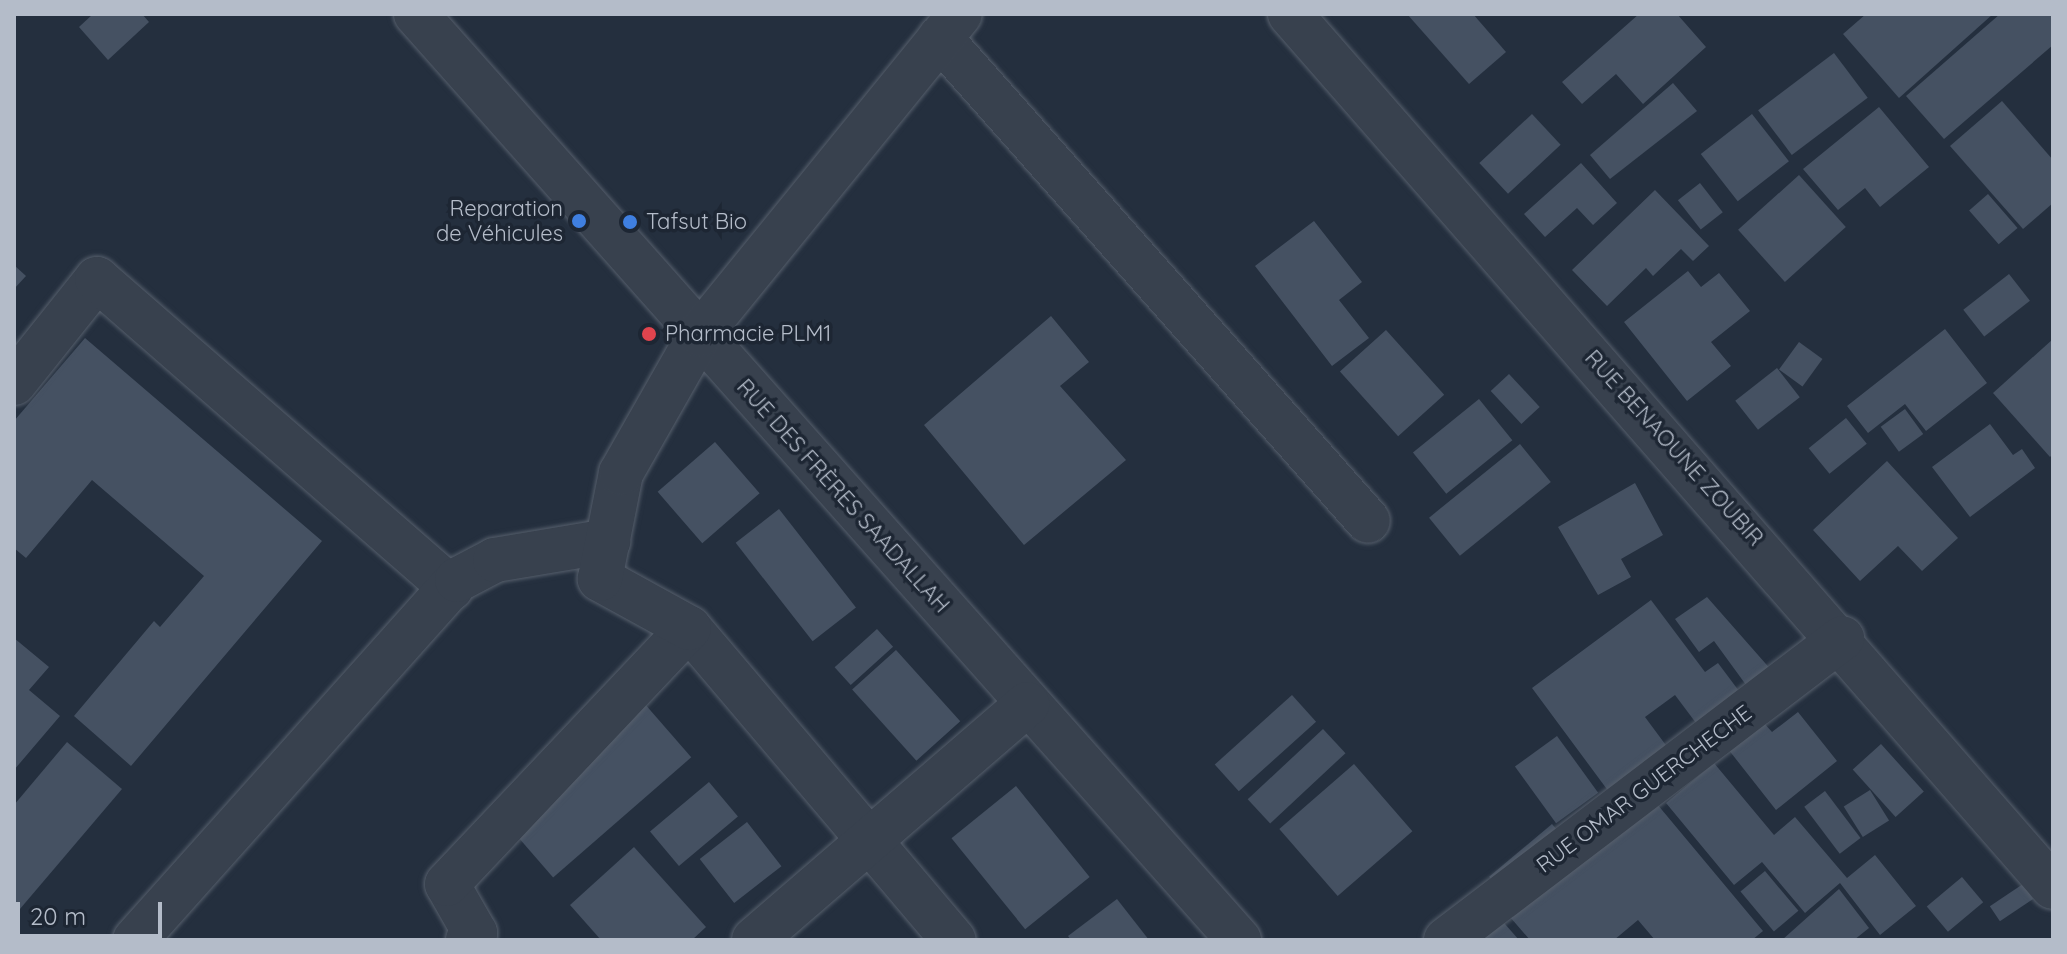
<!DOCTYPE html>
<html>
<head>
<meta charset="utf-8">
<style>
  body { margin:0 }
  #map { position:relative; width:2067px; height:954px; overflow:hidden; background:#242f3e; font-family:Quicksand,sans-serif }
  div>[style] { position:absolute }
  [style*='--x'] { left:calc(var(--x)*1px); top:calc(var(--y)*1px); width:calc(var(--w)*1px); rotate:calc(var(--a)*1deg) }
  .building>* { inset:0; background:#455162; transform-origin:0 0 }
  .roads { filter:drop-shadow(0 0 2px #565f6c) drop-shadow(0 0 2px #565f6c) }
  .minor>* { height:44px; margin:-22px; padding:0 22px; transform-origin:22px; border-radius:22px; background:#38414e }
  .dots>* { width:22px; height:22px; translate:-50% -50%; box-sizing:border-box; border:4px solid #1d2633; border-radius:50% }
  span { translate:-50% -50%; white-space:nowrap; text-align:center; line-height:1.15; -webkit-text-stroke:7px #1d2633; paint-order:stroke }
  .poi-label { font-size:22px; color:#b4bcc9 }
  .right { translate:-100% -50%; text-align:right }
  .left { translate:0 -50%; text-align:left }
  .street-label { font-size:22px; color:#b4bcc9 }
  .frame { position:absolute; inset:0; border:16px solid #b4bcc9; pointer-events:none }
  .scale { position:absolute; left:16px; top:902px; width:146px; height:36px; box-sizing:border-box; border:4px solid #b4bcc9; border-top:0; padding-left:10px; font-size:24px; line-height:28px; white-space:nowrap; color:#b4bcc9; -webkit-text-stroke:6px #1d2633; paint-order:stroke }
</style>
</head>
<body>
<div id="map">
  <div class="building">
    <i style="clip-path:polygon(93px 14px,142px 14px,149px 22px,108px 60px,79px 27px)"></i>
    <i style="clip-path:polygon(1407px 14px,1473px 14px,1506px 52px,1469px 84px)"></i>
    <i style="clip-path:polygon(1639px 14px,1677px 14px,1706px 47px,1643px 104px,1616px 74px,1582px 104px,1562px 82px)"></i>
    <i style="clip-path:polygon(1866px 14px,1993px 14px,1899px 98px,1843px 34px)"></i>
    <i style="clip-path:polygon(2000px 14px,2053px 14px,2053px 45px,1944px 139px,1906px 96px)"></i>
    <i style="left:1834px;top:53px;width:56px;height:95px;rotate:53deg"></i>
    <i style="clip-path:polygon(1673px 83px,1697px 111px,1610px 179px,1590px 155px)"></i>
    <i style="clip-path:polygon(2002px 101px,2053px 160px,2053px 203px,2023px 229px,1950px 146px)"></i>
    <i style="clip-path:polygon(1879px 107px,1929px 167px,1880px 207px,1865px 188px,1838px 210px,1803px 169px)"></i>
    <i style="left:1532px;top:114px;width:42px;height:72px;rotate:47deg"></i>
    <i style="left:1752px;top:114px;width:60px;height:65px;rotate:52deg"></i>
    <i style="clip-path:polygon(1581px 163px,1617px 203px,1593px 225px,1577px 208px,1545px 237px,1524px 214px)"></i>
    <i style="left:1799px;top:175px;width:70px;height:82px;rotate:48deg"></i>
    <i style="left:1700px;top:183px;width:37px;height:28px;rotate:52deg"></i>
    <i style="clip-path:polygon(1655px 190px,1709px 246px,1693px 261px,1681px 249px,1653px 276px,1646px 268px,1607px 306px,1572px 270px)"></i>
    <i style="left:1988px;top:194px;width:45px;height:25px;rotate:49deg"></i>
    <i style="clip-path:polygon(1314px 221px,1362px 282px,1339px 300px,1369px 338px,1332px 366px,1255px 266px)"></i>
    <i style="clip-path:polygon(14px 265px,26px 276px,14px 289px)"></i>
    <i style="clip-path:polygon(1688px 271px,1701px 287px,1719px 273px,1750px 311px,1711px 342px,1731px 366px,1687px 401px,1624px 322px)"></i>
    <i style="left:2009px;top:274px;width:34px;height:58px;rotate:52deg"></i>
    <i style="clip-path:polygon(1051px 316px,1089px 362px,1060px 386px,1126px 460px,1024px 545px,924px 425px)"></i>
    <i style="clip-path:polygon(1945px 329px,1987px 383px,1926px 431px,1905px 404px,1868px 433px,1847px 406px)"></i>
    <i style="left:1386px;top:330px;width:87px;height:62px;rotate:48deg"></i>
    <i style="clip-path:polygon(85px 338px,322px 541px,131px 766px,74px 716px,154px 621px,160px 627px,204px 576px,92px 480px,26px 558px,14px 548px,14px 421px)"></i>
    <i style="clip-path:polygon(2053px 339px,2053px 454px,2050px 457px,1993px 393px)"></i>
    <i style="left:1799px;top:342px;width:29px;height:34px;rotate:36deg"></i>
    <i style="left:1777px;top:368px;width:37px;height:53px;rotate:52deg"></i>
    <i style="left:1509px;top:374px;width:45px;height:25px;rotate:47deg"></i>
    <i style="left:1479px;top:399px;width:53px;height:85px;rotate:51deg"></i>
    <i style="left:1905px;top:409px;width:31px;height:30px;rotate:54deg"></i>
    <i style="left:1846px;top:418px;width:33px;height:48px;rotate:51deg"></i>
    <i style="clip-path:polygon(1990px 424px,2013px 455px,2022px 449px,2035px 468px,1970px 517px,1932px 467px)"></i>
    <i style="left:715px;top:442px;width:68px;height:76px;rotate:49deg"></i>
    <i style="left:1520px;top:444px;width:49px;height:117px;rotate:51deg"></i>
    <i style="clip-path:polygon(1887px 461px,1958px 538px,1922px 571px,1898px 546px,1860px 581px,1813px 530px)"></i>
    <i style="clip-path:polygon(1635px 483px,1663px 535px,1621px 559px,1631px 577px,1598px 595px,1558px 527px)"></i>
    <i style="left:779px;top:509px;width:125px;height:55px;rotate:52deg"></i>
    <i style="clip-path:polygon(1707px 597px,1773px 672px,1749px 689px,1714px 641px,1699px 652px,1675px 619px)"></i>
    <i style="clip-path:polygon(1651px 600px,1705px 672px,1718px 663px,1742px 695px,1699px 727px,1675px 695px,1645px 717px,1668px 748px,1609px 792px,1532px 688px)"></i>
    <i style="left:877px;top:629px;width:24px;height:57px;rotate:48deg"></i>
    <i style="clip-path:polygon(14px 638px,49px 667px,29px 690px,60px 716px,14px 770px)"></i>
    <i style="left:896px;top:650px;width:96px;height:59px;rotate:48deg"></i>
    <i style="left:1292px;top:695px;width:36px;height:104px;rotate:48deg"></i>
    <i style="left:644px;top:703px;width:72px;height:183px;rotate:49deg"></i>
    <i style="clip-path:polygon(1798px 712px,1837px 761px,1776px 810px,1728px 749px,1763px 722px,1772px 732px)"></i>
    <i style="left:1323px;top:729px;width:33px;height:103px;rotate:47deg"></i>
    <i style="left:1557px;top:736px;width:70px;height:52px;rotate:54deg"></i>
    <i style="clip-path:polygon(67px 742px,122px 789px,14px 916px,14px 805px)"></i>
    <i style="left:1881px;top:744px;width:64px;height:38px;rotate:48deg"></i>
    <i style="clip-path:polygon(1714px 763px,1774px 835px,1795px 817px,1847px 878px,1875px 855px,1916px 906px,1880px 935px,1840px 883px,1805px 913px,1762px 862px,1734px 885px,1666px 803px)"></i>
    <i style="left:1354px;top:764px;width:89px;height:99px;rotate:49deg"></i>
    <i style="left:709px;top:782px;width:45px;height:77px;rotate:50deg"></i>
    <i style="left:1016px;top:786px;width:117px;height:83px;rotate:51deg"></i>
    <i style="left:1870px;top:790px;width:36px;height:31px;rotate:58deg"></i>
    <i style="left:1825px;top:791px;width:59px;height:26px;rotate:53deg"></i>
    <i style="clip-path:polygon(1652px 798px,1763px 931px,1752px 940px,1655px 940px,1638px 920px,1614px 940px,1530px 940px,1510px 917px)"></i>
    <i style="left:747px;top:822px;width:56px;height:60px;rotate:52deg"></i>
    <i style="left:1552px;top:824px;width:23px;height:82px;rotate:50deg"></i>
    <i style="clip-path:polygon(634px 847px,706px 927px,692px 940px,601px 940px,570px 905px)"></i>
    <i style="left:1765px;top:871px;width:52px;height:32px;rotate:50deg"></i>
    <i style="left:1962px;top:877px;width:33px;height:46px;rotate:50deg"></i>
    <i style="left:2023px;top:884px;width:18px;height:40px;rotate:56deg"></i>
    <i style="clip-path:polygon(1839px 889px,1869px 928px,1854px 940px,1782px 940px)"></i>
    <i style="clip-path:polygon(1117px 899px,1149px 940px,1071px 940px,1068px 936px)"></i>
    <i style="clip-path:polygon(1498px 916px,1519px 940px,1471px 940px)"></i>
  </div>
  <div class="roads">
    <div class="minor">
      <i style="--x:416;--y:14;--w:1239;--a:48.37"></i>
      <i style="--x:1290;--y:14;--w:1159;--a:48.85"></i>
      <i style="--x:940;--y:38;--w:645;--a:48.45"></i>
      <i style="--x:14;--y:383;--w:133;--a:-51.4"></i>
      <i style="--x:97;--y:279;--w:470;--a:41.1"></i>
      <i style="--x:689;--y:628;--w:409;--a:49.7"></i>
      <i style="--x:135;--y:940;--w:483;--a:-48.2"></i>
      <i style="--x:457;--y:580;--w:43;--a:-27.8"></i>
      <i style="--x:495;--y:560;--w:115;--a:-9.5"></i>
      <i style="--x:468;--y:940;--w:10;--a:-45"></i>
      <i style="--x:475;--y:933;--w:56;--a:-119.7"></i>
      <i style="--x:447;--y:884;--w:352;--a:-46.6"></i>
      <i style="--x:689;--y:628;--w:102;--a:-151.2"></i>
      <i style="--x:600;--y:579;--w:108;--a:-78.8"></i>
      <i style="--x:621;--y:473;--w:160;--a:-60.4"></i>
      <i style="--x:700;--y:334;--w:412;--a:-50.9"></i>
      <i style="--x:754;--y:940;--w:361;--a:-40.8"></i>
      <i style="--x:1446;--y:940;--w:498;--a:-37.3"></i>
    </div>
  </div>
  <div class="dots">
    <i style="left:579px;top:221px;background:#3f7fe0"></i>
    <i style="left:630px;top:222px;background:#3f7fe0"></i>
    <i style="left:649px;top:334px;background:#e0444e"></i>
  </div>
  <div class="poi-label">
    <span class="right" style="left:563px;top:221px">Reparation<br>de Véhicules</span>
    <span class="left" style="left:646px;top:222px">Tafsut Bio</span>
    <span class="left" style="left:665px;top:334px">Pharmacie PLM1</span>
  </div>
  <div class="street-label">
    <span style="left:1674px;top:448px;rotate:48deg">RUE BENAOUNE ZOUBIR</span>
    <span style="left:843px;top:496px;rotate:48deg">RUE DES FRÈRES SAADALLAH</span>
    <span style="left:1644px;top:789px;rotate:-37deg">RUE OMAR GUERCHECHE</span>
  </div>
  <div class="frame"></div>
  <div class="scale">20 m</div>
</div>
</body>
</html>
